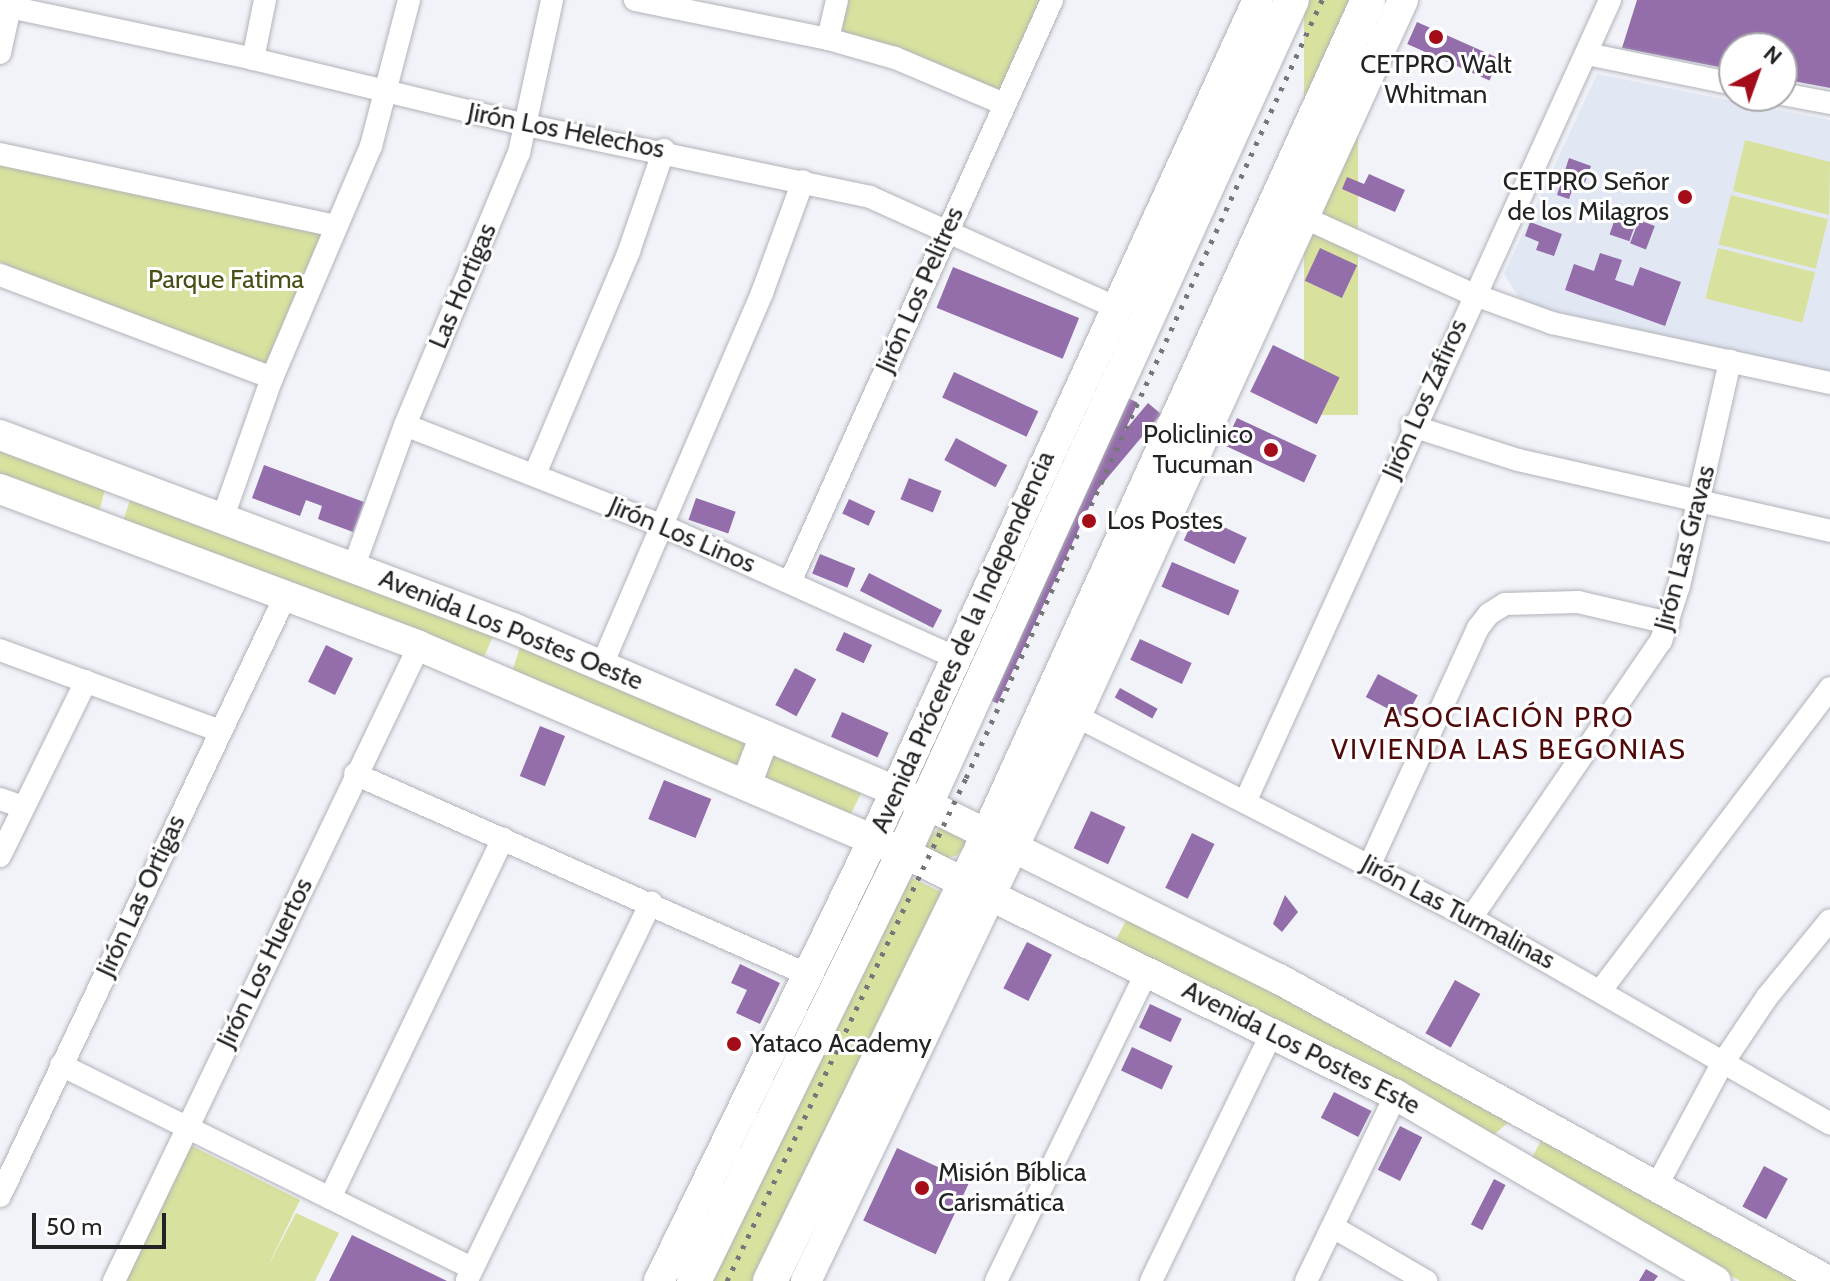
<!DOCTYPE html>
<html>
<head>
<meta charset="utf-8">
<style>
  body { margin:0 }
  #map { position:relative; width:1830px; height:1281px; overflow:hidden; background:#f1f3f9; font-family:Cabin,sans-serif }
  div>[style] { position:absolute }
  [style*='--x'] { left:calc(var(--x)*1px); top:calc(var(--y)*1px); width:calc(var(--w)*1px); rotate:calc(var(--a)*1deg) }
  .built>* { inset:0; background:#e2e7f4 }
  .green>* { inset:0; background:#d8e19e; transform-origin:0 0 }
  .building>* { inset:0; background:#946eaa; transform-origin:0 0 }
  .roads { filter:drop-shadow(0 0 2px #b1b3b9) drop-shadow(0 0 2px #b1b3b9) }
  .minor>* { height:22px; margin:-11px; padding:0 11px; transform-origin:11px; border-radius:11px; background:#fff }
  .secondary>* { height:30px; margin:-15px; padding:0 15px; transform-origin:15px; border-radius:15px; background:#fff }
  .primary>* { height:34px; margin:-17px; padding:0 17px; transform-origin:17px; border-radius:17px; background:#fff }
  .rail>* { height:5px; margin-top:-2.5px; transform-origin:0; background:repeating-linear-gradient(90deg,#75777a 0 4px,transparent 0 12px) }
  .dots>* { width:22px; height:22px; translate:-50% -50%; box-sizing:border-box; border:4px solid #fff; border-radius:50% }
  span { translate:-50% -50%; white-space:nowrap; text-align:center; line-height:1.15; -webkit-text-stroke:6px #fff; paint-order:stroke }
  .poi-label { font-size:26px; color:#222325 }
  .right { translate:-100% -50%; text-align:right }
  .left { translate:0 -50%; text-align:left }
  .street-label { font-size:26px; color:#222325 }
  .park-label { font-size:26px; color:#4a4f17 }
  .neighbourhood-label { font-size:28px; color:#500a0c; letter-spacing:2px }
  .north { position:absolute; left:1718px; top:32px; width:80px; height:80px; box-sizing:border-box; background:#fff; border:2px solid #a7a7a8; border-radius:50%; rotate:41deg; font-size:22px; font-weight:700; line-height:32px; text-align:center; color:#222325 }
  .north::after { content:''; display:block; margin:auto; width:28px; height:36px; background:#a50c19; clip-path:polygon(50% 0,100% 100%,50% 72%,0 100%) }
  .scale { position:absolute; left:32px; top:1213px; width:134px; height:36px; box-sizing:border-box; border:4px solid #222325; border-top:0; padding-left:10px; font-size:24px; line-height:28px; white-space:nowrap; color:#222325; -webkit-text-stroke:6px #fff; paint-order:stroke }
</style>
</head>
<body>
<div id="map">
  <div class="built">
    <i style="clip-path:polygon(1597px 74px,1830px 120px,1830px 372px,1523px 304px,1504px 274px)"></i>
  </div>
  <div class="green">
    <i style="clip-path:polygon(843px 0,1044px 0,1002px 94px,836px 34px)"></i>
    <i style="left:1304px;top:0;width:54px;height:415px"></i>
    <i style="clip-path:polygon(1745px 140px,1830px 162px,1829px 215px,1733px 191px)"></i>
    <i style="clip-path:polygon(0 162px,324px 231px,267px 369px,0 262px)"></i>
    <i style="left:1731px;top:195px;width:100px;height:51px;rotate:14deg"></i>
    <i style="left:1718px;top:248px;width:100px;height:52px;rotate:14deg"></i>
    <i style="clip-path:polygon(0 444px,105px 489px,99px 512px,0 482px)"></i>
    <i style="clip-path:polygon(130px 500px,493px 636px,485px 655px,475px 660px,122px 524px)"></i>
    <i style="clip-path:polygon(521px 644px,748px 737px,740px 766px,732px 771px,512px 672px)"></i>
    <i style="clip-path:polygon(781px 752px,864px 787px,848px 820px,766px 784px,762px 775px,772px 755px)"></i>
    <i style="clip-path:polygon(943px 825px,976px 836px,956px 856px,941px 859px,918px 846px)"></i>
    <i style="left:904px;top:874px;width:48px;height:453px;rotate:26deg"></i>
    <i style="clip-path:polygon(1128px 917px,1504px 1113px,1508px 1123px,1492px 1136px,1114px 943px)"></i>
    <i style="clip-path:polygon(1544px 1135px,1812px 1281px,1740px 1281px,1530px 1161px)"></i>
    <i style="clip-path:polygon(188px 1144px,300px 1200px,266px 1270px,296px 1213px,339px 1233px,315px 1281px,122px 1281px)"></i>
  </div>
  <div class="building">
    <i style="clip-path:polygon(1637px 0,1830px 0,1830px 88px,1782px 79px,1782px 48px,1734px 48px,1734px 70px,1622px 48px)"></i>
    <i style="left:1417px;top:22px;width:90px;height:24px;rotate:24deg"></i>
    <i style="clip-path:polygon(1569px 158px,1591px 166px,1583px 188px,1574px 185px,1569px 199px,1557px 195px)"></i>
    <i style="clip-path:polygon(1369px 174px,1405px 190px,1395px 212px,1342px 189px,1347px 177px,1364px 184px)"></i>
    <i style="left:1619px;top:207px;width:21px;height:29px;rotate:19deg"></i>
    <i style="left:1639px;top:220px;width:17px;height:25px;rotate:21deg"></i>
    <i style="clip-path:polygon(1530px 222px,1562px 234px,1554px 256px,1536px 250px,1539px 242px,1525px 236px)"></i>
    <i style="left:1320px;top:248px;width:41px;height:36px;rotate:25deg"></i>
    <i style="clip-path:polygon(1600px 253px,1622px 260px,1615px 280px,1633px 286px,1640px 267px,1681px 282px,1665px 326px,1565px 290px,1574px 264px,1594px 271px)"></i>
    <i style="left:953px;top:267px;width:136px;height:44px;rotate:22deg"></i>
    <i style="left:1273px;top:345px;width:74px;height:52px;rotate:26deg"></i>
    <i style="left:954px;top:372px;width:93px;height:28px;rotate:25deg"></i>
    <i style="left:1117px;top:393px;width:23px;height:332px;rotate:25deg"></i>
    <i style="left:1148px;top:403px;width:17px;height:332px;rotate:40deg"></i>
    <i style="left:1237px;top:418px;width:88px;height:30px;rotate:25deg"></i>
    <i style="left:956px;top:438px;width:58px;height:25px;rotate:28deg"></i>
    <i style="clip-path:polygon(264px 465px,364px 502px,353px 532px,318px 519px,322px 506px,306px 500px,300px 516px,252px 498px)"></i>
    <i style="left:909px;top:478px;width:35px;height:23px;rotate:22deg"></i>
    <i style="left:696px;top:498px;width:42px;height:23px;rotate:19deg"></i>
    <i style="left:849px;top:499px;width:29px;height:16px;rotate:25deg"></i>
    <i style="left:1196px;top:514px;width:56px;height:29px;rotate:25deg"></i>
    <i style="left:820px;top:554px;width:38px;height:21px;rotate:22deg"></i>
    <i style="left:1172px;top:562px;width:73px;height:27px;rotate:23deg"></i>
    <i style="left:869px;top:573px;width:82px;height:20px;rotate:27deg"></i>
    <i style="left:844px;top:632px;width:31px;height:20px;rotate:25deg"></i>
    <i style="left:1140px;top:639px;width:57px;height:23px;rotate:25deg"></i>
    <i style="left:326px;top:645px;width:30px;height:41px;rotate:26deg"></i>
    <i style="left:795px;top:668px;width:24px;height:42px;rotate:28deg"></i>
    <i style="left:1378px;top:674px;width:45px;height:26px;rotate:28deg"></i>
    <i style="left:1120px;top:688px;width:43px;height:11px;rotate:29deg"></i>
    <i style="left:842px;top:712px;width:51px;height:27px;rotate:24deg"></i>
    <i style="left:540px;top:726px;width:27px;height:54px;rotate:22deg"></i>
    <i style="left:664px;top:780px;width:51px;height:42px;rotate:22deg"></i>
    <i style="left:1091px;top:811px;width:38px;height:41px;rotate:25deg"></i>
    <i style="left:1192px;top:833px;width:25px;height:61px;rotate:26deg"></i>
    <i style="clip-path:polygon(1285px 895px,1298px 912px,1282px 932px,1273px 924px)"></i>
    <i style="left:1027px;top:942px;width:28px;height:52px;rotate:27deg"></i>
    <i style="clip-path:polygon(740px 964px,780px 983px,760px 1024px,736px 1013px,747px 990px,731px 983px)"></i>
    <i style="left:1455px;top:980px;width:29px;height:61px;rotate:29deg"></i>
    <i style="left:1150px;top:1004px;width:35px;height:26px;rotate:25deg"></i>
    <i style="left:1132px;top:1047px;width:45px;height:26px;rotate:25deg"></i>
    <i style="left:1334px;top:1092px;width:42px;height:29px;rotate:27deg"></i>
    <i style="left:1400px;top:1126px;width:25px;height:49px;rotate:27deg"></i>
    <i style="left:897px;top:1148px;width:80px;height:80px;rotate:25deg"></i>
    <i style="left:1764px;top:1166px;width:27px;height:46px;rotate:28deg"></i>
    <i style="left:1494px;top:1179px;width:13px;height:51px;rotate:27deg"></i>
    <i style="clip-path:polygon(352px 1235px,447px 1281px,329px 1281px)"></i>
    <i style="clip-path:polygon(1646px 1269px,1658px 1276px,1654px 1281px,1639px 1281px)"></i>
  </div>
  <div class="roads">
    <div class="minor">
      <i style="--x:635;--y:0;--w:197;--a:11.4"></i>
      <i style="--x:828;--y:39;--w:70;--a:15.8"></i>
      <i style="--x:895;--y:58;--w:118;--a:22.9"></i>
      <i style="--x:0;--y:5;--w:259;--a:12"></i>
      <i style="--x:253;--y:59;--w:281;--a:13.6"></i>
      <i style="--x:526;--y:125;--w:351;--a:11.8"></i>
      <i style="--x:870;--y:197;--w:269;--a:24.2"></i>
      <i style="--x:828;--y:39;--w:40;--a:-77"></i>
      <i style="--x:0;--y:53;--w:47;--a:-77.7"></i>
      <i style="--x:1587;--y:54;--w:150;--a:11.5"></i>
      <i style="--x:253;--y:59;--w:60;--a:-78.5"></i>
      <i style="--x:1782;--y:94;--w:49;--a:10.6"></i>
      <i style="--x:0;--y:154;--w:343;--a:12.1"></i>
      <i style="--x:1303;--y:217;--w:186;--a:24.5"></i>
      <i style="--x:1472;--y:294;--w:85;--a:19.9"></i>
      <i style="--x:1552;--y:323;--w:284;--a:12.2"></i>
      <i style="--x:0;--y:275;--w:291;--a:20.7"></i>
      <i style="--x:405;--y:425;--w:277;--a:21.4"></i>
      <i style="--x:663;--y:526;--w:320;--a:24.2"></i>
      <i style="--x:1412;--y:426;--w:111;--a:17.8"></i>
      <i style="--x:1518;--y:460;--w:320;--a:12.8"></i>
      <i style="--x:535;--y:474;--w:242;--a:-67.1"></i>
      <i style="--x:629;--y:251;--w:107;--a:-70.9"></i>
      <i style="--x:223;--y:517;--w:147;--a:-70.6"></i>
      <i style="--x:272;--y:378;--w:252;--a:-66.9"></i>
      <i style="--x:371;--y:146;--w:151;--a:-75.4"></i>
      <i style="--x:354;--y:566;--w:150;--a:-70.1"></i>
      <i style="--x:405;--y:425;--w:295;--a:-67.3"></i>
      <i style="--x:519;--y:153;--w:157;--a:-77.8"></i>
      <i style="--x:790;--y:582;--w:638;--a:-65.76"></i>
      <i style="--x:0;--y:650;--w:234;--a:20.2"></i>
      <i style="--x:601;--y:667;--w:407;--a:-66.7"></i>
      <i style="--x:762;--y:293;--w:119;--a:-69.9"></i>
      <i style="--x:1076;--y:716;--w:444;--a:27.1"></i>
      <i style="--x:1471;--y:918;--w:414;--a:29.8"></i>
      <i style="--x:355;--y:774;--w:494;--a:23.9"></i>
      <i style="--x:0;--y:799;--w:24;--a:19"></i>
      <i style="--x:1246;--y:800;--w:879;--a:-65.53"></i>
      <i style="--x:0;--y:856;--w:195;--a:-63.8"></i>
      <i style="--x:1370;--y:864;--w:260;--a:-65.4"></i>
      <i style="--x:1478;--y:628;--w:18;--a:-52"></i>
      <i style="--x:1489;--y:614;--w:19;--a:-32"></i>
      <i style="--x:1505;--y:604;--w:73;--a:-1.6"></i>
      <i style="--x:1578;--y:602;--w:93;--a:13"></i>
      <i style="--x:1471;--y:918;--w:336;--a:-55.6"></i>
      <i style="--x:1661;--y:641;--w:58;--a:-71.9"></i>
      <i style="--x:1679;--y:586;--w:231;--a:-77.2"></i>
      <i style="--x:1601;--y:990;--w:379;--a:-52.8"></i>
      <i style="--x:61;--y:1065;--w:458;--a:26.3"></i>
      <i style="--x:1656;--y:1187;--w:140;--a:-61.8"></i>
      <i style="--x:1722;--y:1064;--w:81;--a:-56.1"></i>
      <i style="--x:1767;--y:997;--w:99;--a:-50.7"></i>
      <i style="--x:0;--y:1196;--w:663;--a:-64.56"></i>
      <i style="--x:330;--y:1198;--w:399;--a:-64.3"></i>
      <i style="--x:1333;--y:1227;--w:108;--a:30.1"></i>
      <i style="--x:467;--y:1280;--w:420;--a:-64"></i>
      <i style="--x:114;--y:1281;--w:704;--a:-64.34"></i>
      <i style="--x:996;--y:1281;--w:345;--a:-64"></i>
      <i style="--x:1151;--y:1281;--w:278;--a:-64"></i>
      <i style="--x:1306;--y:1281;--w:207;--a:-64.2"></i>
    </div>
    <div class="secondary">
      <i style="--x:0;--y:435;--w:548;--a:20.62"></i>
      <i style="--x:513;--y:628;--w:449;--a:23.1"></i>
      <i style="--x:926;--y:804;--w:394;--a:26.4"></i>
      <i style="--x:1279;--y:979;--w:627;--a:28.81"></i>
      <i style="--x:0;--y:489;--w:447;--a:20.5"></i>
      <i style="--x:419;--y:646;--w:527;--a:23.11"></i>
      <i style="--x:904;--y:853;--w:548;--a:26.19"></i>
      <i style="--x:1396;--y:1095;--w:370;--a:30.2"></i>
      <i style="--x:746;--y:785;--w:53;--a:-69.2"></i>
      <i style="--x:659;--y:1281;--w:490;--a:-64.1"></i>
      <i style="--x:873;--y:840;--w:924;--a:-65.38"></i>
      <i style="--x:806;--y:1281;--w:626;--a:-64.46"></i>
      <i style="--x:1076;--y:716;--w:787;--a:-65.45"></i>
    </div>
    <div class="primary">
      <i style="--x:694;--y:1281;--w:466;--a:-63.9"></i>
      <i style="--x:899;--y:863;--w:948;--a:-65.52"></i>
      <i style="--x:770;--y:1281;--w:472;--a:-63.9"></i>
      <i style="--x:978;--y:857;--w:942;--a:-65.53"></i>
    </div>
  </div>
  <div class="rail">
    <i style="--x:727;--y:1281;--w:557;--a:-64.59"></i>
    <i style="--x:966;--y:778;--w:856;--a:-65.41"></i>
  </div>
  <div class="dots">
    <i style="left:1436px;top:37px;background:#a50c19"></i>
    <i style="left:1685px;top:197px;background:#a50c19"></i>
    <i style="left:1271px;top:450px;background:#a50c19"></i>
    <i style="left:1089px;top:521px;background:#a50c19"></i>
    <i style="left:734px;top:1044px;background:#a50c19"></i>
    <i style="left:922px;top:1188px;background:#a50c19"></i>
  </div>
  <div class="poi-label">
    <span style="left:1436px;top:80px">CETPRO Walt<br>Whitman</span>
    <span class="right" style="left:1669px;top:197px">CETPRO Señor<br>de los Milagros</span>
    <span class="right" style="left:1253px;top:450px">Policlinico<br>Tucuman</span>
    <span class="left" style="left:1107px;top:521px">Los Postes</span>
    <span class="left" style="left:750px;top:1044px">Yataco Academy</span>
    <span class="left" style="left:938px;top:1188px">Misión Bíblica<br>Carismática</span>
  </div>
  <div class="street-label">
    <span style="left:566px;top:131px;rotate:11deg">Jirón Los Helechos</span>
    <span style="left:463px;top:286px;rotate:-67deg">Las Hortigas</span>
    <span style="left:920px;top:290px;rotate:-66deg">Jirón Los Pelitres</span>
    <span style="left:1425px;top:399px;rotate:-66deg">Jirón Los Zafiros</span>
    <span style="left:682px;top:535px;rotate:23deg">Jirón Los Linos</span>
    <span style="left:1685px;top:548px;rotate:-75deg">Jirón Las Gravas</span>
    <span style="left:511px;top:630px;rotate:22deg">Avenida Los Postes Oeste</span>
    <span style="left:963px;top:642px;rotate:-66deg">Avenida Próceres de la Independencia</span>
    <span style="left:141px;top:896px;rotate:-65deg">Jirón Las Ortigas</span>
    <span style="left:1458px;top:912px;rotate:28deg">Jirón Las Turmalinas</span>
    <span style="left:265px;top:963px;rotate:-64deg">Jirón Los Huertos</span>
    <span style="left:1301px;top:1048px;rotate:27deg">Avenida Los Postes Este</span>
  </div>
  <div class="park-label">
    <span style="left:226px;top:280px">Parque Fatima</span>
  </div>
  <div class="neighbourhood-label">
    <span style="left:1509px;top:733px">ASOCIACIÓN PRO<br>VIVIENDA LAS BEGONIAS</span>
  </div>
  <div class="north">N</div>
  <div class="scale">50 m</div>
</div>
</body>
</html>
